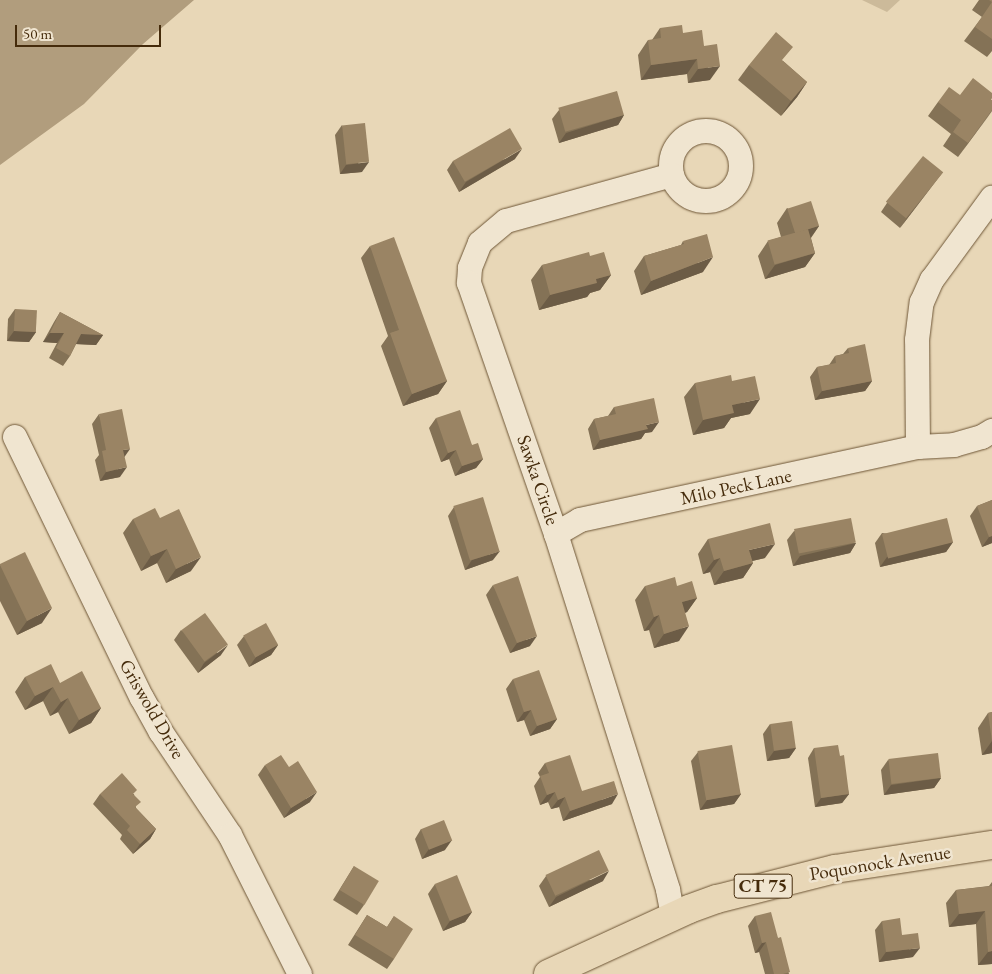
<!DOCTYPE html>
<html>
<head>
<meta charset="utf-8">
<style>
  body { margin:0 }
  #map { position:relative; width:992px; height:974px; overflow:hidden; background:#e8d7b7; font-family:"EB Garamond",serif }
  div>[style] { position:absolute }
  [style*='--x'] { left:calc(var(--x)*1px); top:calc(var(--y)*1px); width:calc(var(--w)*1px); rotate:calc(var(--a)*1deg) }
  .green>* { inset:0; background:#ccba9a }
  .water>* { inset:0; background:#b19d7d }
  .roads { filter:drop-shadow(0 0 1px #6e5636) drop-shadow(0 0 1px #6e5636) }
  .minor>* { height:24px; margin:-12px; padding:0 12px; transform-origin:12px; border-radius:12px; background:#f0e5d0 }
  .minor>.ring { margin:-12px; padding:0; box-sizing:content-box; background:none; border:24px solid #f0e5d0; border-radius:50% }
  .major>* { height:28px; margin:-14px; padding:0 14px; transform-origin:14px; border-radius:14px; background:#e8d7b7 }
  .wall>* { inset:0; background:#847256 }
  .shaded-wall>* { inset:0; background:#6c5c46 }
  .building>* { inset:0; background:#9a8464; transform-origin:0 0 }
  span { translate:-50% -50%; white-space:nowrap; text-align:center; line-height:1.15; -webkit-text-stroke:5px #f0e5d0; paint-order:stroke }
  .shield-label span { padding:1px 4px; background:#f0e5d0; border:1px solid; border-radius:4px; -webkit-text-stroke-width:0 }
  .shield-label { font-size:18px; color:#452b0b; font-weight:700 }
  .street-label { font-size:19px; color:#452b0b }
  .scale { position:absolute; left:15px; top:25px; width:146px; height:22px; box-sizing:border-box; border:2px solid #452b0b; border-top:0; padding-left:6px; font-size:15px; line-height:18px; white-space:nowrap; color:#452b0b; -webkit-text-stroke:4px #f0e5d0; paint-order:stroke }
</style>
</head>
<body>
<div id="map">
  <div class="green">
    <i style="clip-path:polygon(862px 0,900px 0,887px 12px)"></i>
  </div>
  <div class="water">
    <i style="clip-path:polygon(0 0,194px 0,143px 44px,84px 104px,0 165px)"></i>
  </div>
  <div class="roads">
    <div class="minor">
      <i class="ring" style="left:671px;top:131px;width:46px;height:46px"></i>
      <i style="--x:672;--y:175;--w:172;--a:164.5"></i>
      <i style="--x:506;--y:221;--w:34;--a:140"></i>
      <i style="--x:480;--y:243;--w:27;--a:112"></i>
      <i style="--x:470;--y:268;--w:15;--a:94"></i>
      <i style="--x:469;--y:283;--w:266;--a:70.9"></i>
      <i style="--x:556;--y:534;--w:373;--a:72.5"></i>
      <i style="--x:668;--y:890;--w:26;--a:79"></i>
      <i style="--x:15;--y:437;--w:290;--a:64.1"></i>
      <i style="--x:142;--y:698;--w:39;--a:61"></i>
      <i style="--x:161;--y:732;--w:124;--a:56.2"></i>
      <i style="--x:230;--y:835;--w:156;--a:63.3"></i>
      <i style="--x:918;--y:447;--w:107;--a:-90.5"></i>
      <i style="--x:917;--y:340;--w:38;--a:-83"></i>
      <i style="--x:922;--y:302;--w:24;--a:-66"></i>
      <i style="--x:932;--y:280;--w:102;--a:-53.8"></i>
      <i style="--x:556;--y:534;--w:28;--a:-30"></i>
      <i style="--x:580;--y:520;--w:346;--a:-12.2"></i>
      <i style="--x:918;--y:447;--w:36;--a:-3"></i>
      <i style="--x:954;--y:445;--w:29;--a:-16"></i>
      <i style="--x:982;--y:437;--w:12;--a:-31"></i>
    </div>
    <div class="major">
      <i style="--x:548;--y:974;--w:155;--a:-24.7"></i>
      <i style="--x:689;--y:909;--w:30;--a:-20"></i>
      <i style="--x:717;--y:899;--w:122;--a:-14.3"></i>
      <i style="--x:835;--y:869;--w:159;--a:-8.7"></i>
    </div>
  </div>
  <div class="wall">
    <i style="clip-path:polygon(979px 0,992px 0,992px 51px,987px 57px,964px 41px,982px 17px,972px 10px)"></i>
    <i style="clip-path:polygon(660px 28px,683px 33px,704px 46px,710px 80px,688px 83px,687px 74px,641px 80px,638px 55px,648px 40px,652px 40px)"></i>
    <i style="clip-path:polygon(783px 61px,807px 82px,797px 97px,781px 116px,738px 80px,749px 65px)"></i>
    <i style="clip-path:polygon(960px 95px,991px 100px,992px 111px,958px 157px,943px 146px,951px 134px,928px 116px,938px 102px)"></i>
    <i style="clip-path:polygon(559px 110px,624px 115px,618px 125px,559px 143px,552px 119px)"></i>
    <i style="clip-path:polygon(342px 125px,362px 172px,340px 174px,335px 135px)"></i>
    <i style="clip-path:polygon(515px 159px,459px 192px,447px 170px,453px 161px)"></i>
    <i style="clip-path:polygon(943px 172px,900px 228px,881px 212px,887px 203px)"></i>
    <i style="clip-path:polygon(787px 208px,819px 226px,811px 238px,815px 253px,805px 267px,765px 279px,758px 256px,768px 241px,781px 237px,777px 223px)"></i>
    <i style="clip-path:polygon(683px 241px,703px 272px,641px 295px,634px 271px,644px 256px,681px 245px)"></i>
    <i style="clip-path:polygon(370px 246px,447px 381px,438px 394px,403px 406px,381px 346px,388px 336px,361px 258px)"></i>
    <i style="clip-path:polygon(590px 256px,611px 275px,600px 290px,590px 293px,587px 297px,539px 310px,531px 280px,542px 265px)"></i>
    <i style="clip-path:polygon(15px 309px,36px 332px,29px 342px,7px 341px,8px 319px)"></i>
    <i style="clip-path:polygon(60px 312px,103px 335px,96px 345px,76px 344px,70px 356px,63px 366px,49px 358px,57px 343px,43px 342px,54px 322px)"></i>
    <i style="clip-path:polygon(848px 348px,872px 381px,865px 391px,815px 400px,810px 377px,817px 367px,829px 365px,835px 356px,843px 354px)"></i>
    <i style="clip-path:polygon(732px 381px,750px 414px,731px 418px,724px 428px,693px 435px,684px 397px,695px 383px)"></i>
    <i style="clip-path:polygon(614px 407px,652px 432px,645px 433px,641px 439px,593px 450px,588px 429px,594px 419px,608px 416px)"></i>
    <i style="clip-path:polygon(99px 414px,120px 477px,100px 481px,95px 460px,99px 455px,92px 424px)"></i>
    <i style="clip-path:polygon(436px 418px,472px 445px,483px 459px,476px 468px,455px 476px,449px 459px,441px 462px,429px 428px)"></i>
    <i style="clip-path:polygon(992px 500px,992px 543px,982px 547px,970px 516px,977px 506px)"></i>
    <i style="clip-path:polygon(454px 507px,493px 560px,465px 570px,448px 516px)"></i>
    <i style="clip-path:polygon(160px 518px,191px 571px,166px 583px,157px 563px,141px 571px,123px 533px,133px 519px)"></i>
    <i style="clip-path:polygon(794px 531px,856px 543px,850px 553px,793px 566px,787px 540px)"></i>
    <i style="clip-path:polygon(882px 533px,953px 542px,946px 552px,880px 567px,875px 543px)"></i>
    <i style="clip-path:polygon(708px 539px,765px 558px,752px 561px,753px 563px,743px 578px,714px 585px,710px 572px,703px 574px,698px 554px)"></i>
    <i style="clip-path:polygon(0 564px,42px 623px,17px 635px,0 601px)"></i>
    <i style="clip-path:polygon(493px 585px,530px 646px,510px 653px,486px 595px)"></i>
    <i style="clip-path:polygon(645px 586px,677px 586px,697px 598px,687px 612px,685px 613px,679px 641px,654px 648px,649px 630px,644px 631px,635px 600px)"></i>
    <i style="clip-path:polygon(181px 630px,221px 655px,198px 673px,174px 640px)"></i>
    <i style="clip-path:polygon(244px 636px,278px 645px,271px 655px,249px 667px,237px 645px)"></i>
    <i style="clip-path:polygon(25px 677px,60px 683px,101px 708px,91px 723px,69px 734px,58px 712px,50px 716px,43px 701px,25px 710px,15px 692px)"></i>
    <i style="clip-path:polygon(513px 679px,557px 719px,550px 729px,530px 736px,524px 720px,517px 722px,506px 689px)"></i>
    <i style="clip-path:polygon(992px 712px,992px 753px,982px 755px,978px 728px,988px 713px)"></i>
    <i style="clip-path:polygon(770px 724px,796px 748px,789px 758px,767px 761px,763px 734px)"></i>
    <i style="clip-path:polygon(814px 748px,840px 756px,849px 794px,842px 803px,815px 807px,808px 758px)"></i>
    <i style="clip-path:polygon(698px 752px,741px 794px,734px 804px,700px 810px,691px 761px)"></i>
    <i style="clip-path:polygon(888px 760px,941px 778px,934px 788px,884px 795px,881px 770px)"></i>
    <i style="clip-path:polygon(545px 763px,582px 791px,612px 804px,563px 821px,559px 807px,551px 809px,548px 802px,540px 805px,534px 786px,540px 777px,538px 773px)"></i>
    <i style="clip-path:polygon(265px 765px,310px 802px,284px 818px,258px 775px)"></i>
    <i style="clip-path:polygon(100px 794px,134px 794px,136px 808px,156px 829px,150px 839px,133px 854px,120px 839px,122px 835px,93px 804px)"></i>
    <i style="clip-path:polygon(421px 829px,445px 850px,422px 859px,415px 839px)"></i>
    <i style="clip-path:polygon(354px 866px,364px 905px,357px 915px,333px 900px)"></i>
    <i style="clip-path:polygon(546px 876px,603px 881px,549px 907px,539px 886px)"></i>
    <i style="clip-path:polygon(992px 882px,992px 964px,978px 965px,976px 924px,949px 927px,946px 903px,956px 890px,989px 886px)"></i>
    <i style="clip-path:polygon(435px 884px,472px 912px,465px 922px,443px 931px,428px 894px)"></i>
    <i style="clip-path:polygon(367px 915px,387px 927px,394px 916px,394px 959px,387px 969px,348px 945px)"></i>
    <i style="clip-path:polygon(755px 916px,778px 938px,789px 974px,765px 974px,759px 952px,755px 953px,748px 926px)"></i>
    <i style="clip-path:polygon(882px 921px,902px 935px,913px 957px,879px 962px,875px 930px)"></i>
  </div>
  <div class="shaded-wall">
    <i style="clip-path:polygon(697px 59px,687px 74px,641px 80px,651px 65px)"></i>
    <i style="clip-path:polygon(720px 66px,710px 80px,688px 83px,698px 69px)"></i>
    <i style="clip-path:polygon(807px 82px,797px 97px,781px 116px,791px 101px)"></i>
    <i style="clip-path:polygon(992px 111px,987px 118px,958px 157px,968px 143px)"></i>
    <i style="clip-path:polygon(624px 115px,618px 125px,559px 143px,566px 133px)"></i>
    <i style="clip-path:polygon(522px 149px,515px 159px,459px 192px,466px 182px)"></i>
    <i style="clip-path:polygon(369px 162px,362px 172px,340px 174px,346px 165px)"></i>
    <i style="clip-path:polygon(943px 172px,936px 181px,900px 228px,907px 218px)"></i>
    <i style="clip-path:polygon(819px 226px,809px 240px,794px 233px)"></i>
    <i style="clip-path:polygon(815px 253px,805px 267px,765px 279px,775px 265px)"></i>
    <i style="clip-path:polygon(713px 257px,703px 272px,641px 295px,651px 281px)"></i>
    <i style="clip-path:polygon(611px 275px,600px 290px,590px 293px,587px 297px,539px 310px,550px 295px,596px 279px)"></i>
    <i style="clip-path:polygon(14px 331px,36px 332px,29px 342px,7px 341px)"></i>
    <i style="clip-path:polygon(50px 333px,64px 333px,57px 343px,43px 342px)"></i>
    <i style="clip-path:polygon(81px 334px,103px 335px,96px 345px,75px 344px)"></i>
    <i style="clip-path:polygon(447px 381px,438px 394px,403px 406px,412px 394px)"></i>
    <i style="clip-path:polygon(872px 381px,865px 391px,815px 400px,822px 391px)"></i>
    <i style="clip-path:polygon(760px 399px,750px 414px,731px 418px,724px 428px,693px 435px,703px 420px,732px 405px)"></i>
    <i style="clip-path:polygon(659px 422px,652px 432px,645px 433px,641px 439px,593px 450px,600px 440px,646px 425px)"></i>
    <i style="clip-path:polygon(130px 449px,123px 459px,123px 450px)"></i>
    <i style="clip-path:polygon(456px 450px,449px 459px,441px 462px,448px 453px)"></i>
    <i style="clip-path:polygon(483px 459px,476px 468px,455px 476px,462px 466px)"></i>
    <i style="clip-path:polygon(127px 467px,120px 477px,100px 481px,106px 472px)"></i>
    <i style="clip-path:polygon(992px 536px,992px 543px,982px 547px,989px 537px)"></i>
    <i style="clip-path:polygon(953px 542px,946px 552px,880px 567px,887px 557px)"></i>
    <i style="clip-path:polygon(856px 543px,850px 553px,793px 566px,800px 556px)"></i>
    <i style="clip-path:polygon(775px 544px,765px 558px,739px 564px,749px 550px)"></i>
    <i style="clip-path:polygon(167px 549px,157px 563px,141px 571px,151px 556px)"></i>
    <i style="clip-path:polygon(500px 551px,493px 560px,465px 570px,472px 560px)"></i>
    <i style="clip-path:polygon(201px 557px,191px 571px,166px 583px,176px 569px)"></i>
    <i style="clip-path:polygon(720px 558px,710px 572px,703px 574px,714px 560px)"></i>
    <i style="clip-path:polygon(753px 563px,743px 578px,714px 585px,724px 571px)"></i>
    <i style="clip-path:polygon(697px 598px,687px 612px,672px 617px,682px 602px)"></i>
    <i style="clip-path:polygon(52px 608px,42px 623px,17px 635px,27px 621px)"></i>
    <i style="clip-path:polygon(659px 615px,649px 630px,644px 631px,654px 617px)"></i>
    <i style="clip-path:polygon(689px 626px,679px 641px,654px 648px,664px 634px)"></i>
    <i style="clip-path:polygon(537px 636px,530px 646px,510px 653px,517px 643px)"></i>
    <i style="clip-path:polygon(228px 645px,221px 655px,198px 673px,204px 663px)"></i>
    <i style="clip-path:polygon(278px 645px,271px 655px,249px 667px,256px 657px)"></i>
    <i style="clip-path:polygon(53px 687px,43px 701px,25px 710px,35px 696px)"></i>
    <i style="clip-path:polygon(68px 698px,58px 712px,50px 716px,61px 702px)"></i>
    <i style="clip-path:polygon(101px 708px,91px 723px,69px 734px,79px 720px)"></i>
    <i style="clip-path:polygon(531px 710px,524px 720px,517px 722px,524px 712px)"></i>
    <i style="clip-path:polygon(557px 719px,550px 729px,530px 736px,537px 726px)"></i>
    <i style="clip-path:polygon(992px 741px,992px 753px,982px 755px)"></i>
    <i style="clip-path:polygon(796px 748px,789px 758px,767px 761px,774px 751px)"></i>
    <i style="clip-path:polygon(941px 778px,934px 788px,884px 795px,891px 785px)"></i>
    <i style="clip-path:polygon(317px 792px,310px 802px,284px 818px,291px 808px)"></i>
    <i style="clip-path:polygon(555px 792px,548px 802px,540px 805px,547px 795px)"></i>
    <i style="clip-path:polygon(618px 794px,612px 804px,563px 821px,570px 811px)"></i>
    <i style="clip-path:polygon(741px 794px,734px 804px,700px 810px,707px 800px)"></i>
    <i style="clip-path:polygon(849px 794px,842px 803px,815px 807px,821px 798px)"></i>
    <i style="clip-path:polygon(565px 797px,559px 807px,551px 809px,558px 800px)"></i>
    <i style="clip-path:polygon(156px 829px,150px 839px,133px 854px,140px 844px)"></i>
    <i style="clip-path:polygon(452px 840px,445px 850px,422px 859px,429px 849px)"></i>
    <i style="clip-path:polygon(609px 871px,603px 881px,549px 907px,556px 897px)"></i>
    <i style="clip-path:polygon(985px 911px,976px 924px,949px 927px,959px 914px)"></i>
    <i style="clip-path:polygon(472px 912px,465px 922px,443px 931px,450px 921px)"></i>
    <i style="clip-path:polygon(766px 942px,759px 952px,755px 953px,762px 943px)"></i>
    <i style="clip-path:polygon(920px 948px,913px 957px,879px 962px,886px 952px)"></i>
    <i style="clip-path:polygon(992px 951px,992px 964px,978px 965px,988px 952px)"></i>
  </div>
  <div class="building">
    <i style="clip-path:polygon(989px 0,992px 0,992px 39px,975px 27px,992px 2px)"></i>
    <i style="clip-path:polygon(682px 25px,683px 33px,702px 30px,704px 46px,717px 44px,720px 66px,698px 69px,697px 59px,651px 65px,648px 40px,661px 38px,660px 28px)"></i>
    <i style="clip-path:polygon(776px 32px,793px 47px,782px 60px,807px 82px,791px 101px,749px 65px)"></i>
    <i style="clip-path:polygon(973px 78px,992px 93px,992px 98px,991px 100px,992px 100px,992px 110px,968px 143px,953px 132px,961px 120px,938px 102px,949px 87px,960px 95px)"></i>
    <i style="left:617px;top:91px;width:25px;height:61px;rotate:74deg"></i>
    <i style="left:365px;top:123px;width:39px;height:23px;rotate:84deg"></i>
    <i style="left:510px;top:128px;width:24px;height:66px;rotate:60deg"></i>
    <i style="left:923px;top:156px;width:26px;height:59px;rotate:39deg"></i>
    <i style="left:811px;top:201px;width:26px;height:25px;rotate:72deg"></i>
    <i style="left:808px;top:229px;width:25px;height:42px;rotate:74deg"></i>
    <i style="clip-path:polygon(707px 234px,713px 257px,651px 281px,644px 256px,684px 244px,683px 241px)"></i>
    <i style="clip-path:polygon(394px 237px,447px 381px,412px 394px,390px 333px,399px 330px,370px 246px)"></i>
    <i style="clip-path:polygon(589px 252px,590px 256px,604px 252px,611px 275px,596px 279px,597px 283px,550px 295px,542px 265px)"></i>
    <i style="left:15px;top:309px;width:22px;height:22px;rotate:3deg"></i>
    <i style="clip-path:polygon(60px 312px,103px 335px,81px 334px,70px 356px,56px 348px,64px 333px,50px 333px)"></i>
    <i style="clip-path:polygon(865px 344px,872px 381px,822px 391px,817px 367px,836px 363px,835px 356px,849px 353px,848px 348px)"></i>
    <i style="clip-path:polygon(731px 375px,732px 381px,755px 376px,760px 399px,732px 405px,734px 413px,703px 420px,695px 383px)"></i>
    <i style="clip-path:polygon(654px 398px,659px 422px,646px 425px,648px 429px,600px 440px,594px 419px,616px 414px,614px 407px)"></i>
    <i style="clip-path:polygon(122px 409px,130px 449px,123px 450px,127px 467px,106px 472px,102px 451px,106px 450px,99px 414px)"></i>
    <i style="clip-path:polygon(460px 410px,472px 445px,478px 443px,483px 459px,462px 466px,456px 450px,448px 453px,436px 418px)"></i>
    <i style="left:483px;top:497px;width:57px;height:31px;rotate:73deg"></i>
    <i style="clip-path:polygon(992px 500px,992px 536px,989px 537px,977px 506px)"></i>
    <i style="clip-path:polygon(155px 508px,160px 518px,179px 509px,201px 557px,176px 569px,167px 549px,151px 556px,133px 519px)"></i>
    <i style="left:851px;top:518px;width:25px;height:58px;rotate:79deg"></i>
    <i style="left:947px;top:518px;width:25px;height:67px;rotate:76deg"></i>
    <i style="clip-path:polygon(770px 523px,775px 544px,749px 550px,753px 563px,724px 571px,720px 558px,714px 560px,708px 539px)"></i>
    <i style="clip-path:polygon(25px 552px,52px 608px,27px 621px,0 565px,0 564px)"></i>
    <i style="clip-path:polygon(518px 576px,537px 636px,517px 643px,493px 585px)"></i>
    <i style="clip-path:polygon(675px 577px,677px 586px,692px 581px,697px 598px,682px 602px,689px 626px,664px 634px,659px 615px,654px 617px,645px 586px)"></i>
    <i style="left:205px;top:613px;width:39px;height:29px;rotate:54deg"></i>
    <i style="left:266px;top:623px;width:25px;height:26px;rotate:61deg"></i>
    <i style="clip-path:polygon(51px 664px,60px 683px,82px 671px,101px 708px,79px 720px,68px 698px,61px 702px,53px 687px,35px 696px,25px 677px)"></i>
    <i style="clip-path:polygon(539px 670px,557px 719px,537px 726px,531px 710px,524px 712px,513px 679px)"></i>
    <i style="clip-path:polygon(992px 712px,992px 741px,988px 713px)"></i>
    <i style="left:792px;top:721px;width:27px;height:22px;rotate:82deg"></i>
    <i style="left:732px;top:745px;width:50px;height:35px;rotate:80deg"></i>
    <i style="clip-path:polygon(838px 745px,840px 756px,844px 755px,849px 794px,821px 798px,814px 748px)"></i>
    <i style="left:938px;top:753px;width:25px;height:50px;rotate:83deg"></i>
    <i style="clip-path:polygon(281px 755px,289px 767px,298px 761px,317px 792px,291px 808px,265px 765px)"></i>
    <i style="clip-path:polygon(570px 755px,582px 791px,614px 781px,618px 794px,570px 811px,565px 797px,558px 800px,555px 792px,547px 795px,540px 776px,549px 773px,545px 763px)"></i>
    <i style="clip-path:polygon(122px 773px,137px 790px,133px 794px,141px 802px,135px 807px,156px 829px,140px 844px,127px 830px,130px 826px,100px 794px)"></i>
    <i style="left:444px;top:820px;width:22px;height:25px;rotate:68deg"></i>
    <i style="left:599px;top:850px;width:23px;height:59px;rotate:65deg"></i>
    <i style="left:354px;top:866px;width:29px;height:28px;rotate:31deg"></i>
    <i style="left:457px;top:875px;width:40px;height:24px;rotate:68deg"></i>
    <i style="clip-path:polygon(992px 886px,992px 951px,988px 952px,985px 911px,959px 914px,956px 890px)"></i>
    <i style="clip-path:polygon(771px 912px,778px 938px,781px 937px,790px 972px,783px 974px,774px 974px,766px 942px,771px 941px,762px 943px,755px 916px)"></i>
    <i style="clip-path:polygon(367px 915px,387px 927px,394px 916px,413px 929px,394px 959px,355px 935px)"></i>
    <i style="clip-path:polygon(900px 918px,902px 935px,918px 933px,920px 948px,886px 952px,882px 921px)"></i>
  </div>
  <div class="shield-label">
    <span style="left:763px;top:886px">CT 75</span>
  </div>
  <div class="street-label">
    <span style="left:538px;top:480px;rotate:71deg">Sawka Circle</span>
    <span style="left:736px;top:487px;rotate:-12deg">Milo Peck Lane</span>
    <span style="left:152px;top:709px;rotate:60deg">Griswold Drive</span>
    <span style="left:880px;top:863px;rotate:-9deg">Poquonock Avenue</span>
  </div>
  <div class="scale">50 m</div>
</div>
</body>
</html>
